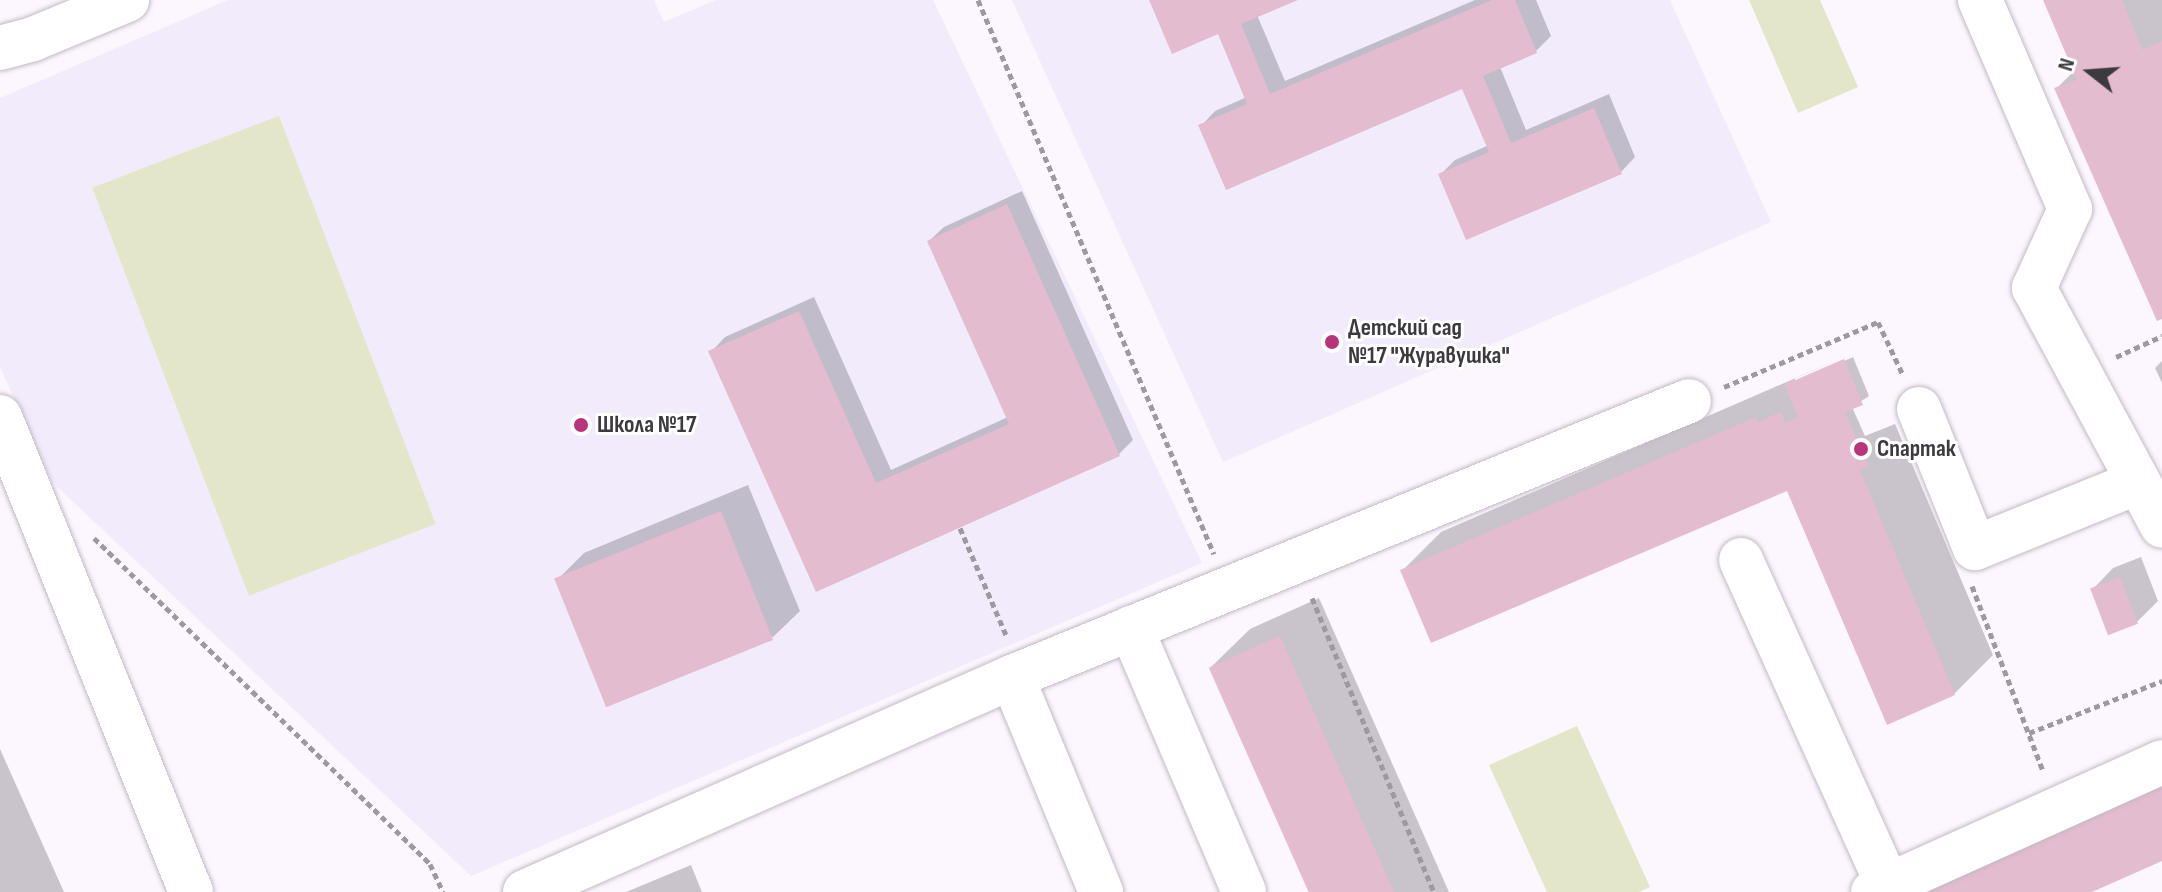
<!DOCTYPE html>
<html>
<head>
<meta charset="utf-8">
<style>
  body { margin:0 }
  #map { position:relative; width:2162px; height:892px; overflow:hidden; background:#fcf6fe; font-family:"Sofia Sans Condensed",sans-serif }
  div>[style] { position:absolute }
  [style*='--x'] { left:calc(var(--x)*1px); top:calc(var(--y)*1px); width:calc(var(--w)*1px); rotate:calc(var(--a)*1deg) }
  .education>* { inset:0; background:#f2ebfc }
  .green>* { inset:0; background:#e3e6c9; transform-origin:0 0 }
  .shadow>* { inset:0; background:#0003 }
  .building>* { inset:0; background:#e4bccf; transform-origin:0 0 }
  .path>* { height:5px; margin-top:-2.5px; transform-origin:0; background:repeating-linear-gradient(90deg,#9e99a0 0 6px,transparent 0 10px) }
  .roads { filter:drop-shadow(0 0 2px #c2b9c5) drop-shadow(0 0 2px #c2b9c5) }
  .minor>* { height:44px; margin:-22px; padding:0 22px; transform-origin:22px; border-radius:22px; background:#fff }
  .dots>* { width:22px; height:22px; translate:-50% -50%; box-sizing:border-box; border:4px solid #fff; border-radius:50% }
  span { translate:-50% -50%; white-space:nowrap; text-align:center; line-height:1.15; -webkit-text-stroke:6px #fff; paint-order:stroke }
  .poi-label { font-size:24px; color:#3d3a3f; font-weight:700 }
  .left { translate:0 -50%; text-align:left }
  .north { position:absolute; left:2050px; top:32px; width:80px; height:80px; -webkit-text-stroke:6px #fff; paint-order:stroke; rotate:287deg; font-size:22px; font-weight:700; line-height:32px; text-align:center; color:#3d3a3f }
  .north::after { content:''; display:block; margin:auto; width:28px; height:36px; background:#3d3a3f; clip-path:polygon(50% 0,100% 100%,50% 72%,0 100%) }
</style>
</head>
<body>
<div id="map">
  <div class="education">
    <i style="clip-path:polygon(228px 0,654px 0,664px 22px,716px 0,933px 0,1202px 563px,471px 876px,52px 482px,0 367px,0 98px)"></i>
    <i style="clip-path:polygon(1012px 0,1670px 0,1771px 222px,1223px 462px)"></i>
  </div>
  <div class="green">
    <i style="clip-path:polygon(1749px 0,1820px 0,1858px 87px,1798px 113px)"></i>
    <i style="left:279px;top:116px;width:437px;height:200px;rotate:69deg"></i>
    <i style="clip-path:polygon(1577px 726px,1650px 887px,1639px 892px,1547px 892px,1489px 765px)"></i>
  </div>
  <div class="shadow">
    <i style="clip-path:polygon(1151px 0,1293px 0,1257px 15px,1285px 81px,1475px 0,1536px 0,1551px 36px,1536px 51px,1500px 67px,1526px 130px,1609px 94px,1635px 157px,1621px 172px,1441px 174px,1455px 160px,1489px 145px,1463px 86px,1201px 126px,1215px 111px,1247px 97px,1219px 31px)"></i>
    <i style="clip-path:polygon(2045px 0,2162px 0,2162px 317px,2057px 88px,2075px 70px)"></i>
    <i style="clip-path:polygon(1022px 191px,1133px 440px,1119px 454px,817px 590px,711px 352px,725px 337px,814px 297px,891px 470px,1008px 417px,929px 241px,944px 227px)"></i>
    <i style="clip-path:polygon(1851px 354px,1795px 378px,1795px 383px,1853px 357px,1869px 396px,1852px 407px,1865px 436px,1895px 424px,1993px 655px,1954px 694px,1789px 490px,1402px 571px,1441px 532px)"></i>
    <i style="clip-path:polygon(2162px 361px,2162px 383px,2155px 368px)"></i>
    <i style="clip-path:polygon(748px 485px,800px 611px,773px 637px,557px 580px,584px 553px)"></i>
    <i style="clip-path:polygon(2141px 557px,2158px 601px,2137px 622px,2092px 590px,2113px 568px)"></i>
    <i style="clip-path:polygon(1319px 598px,1449px 892px,1310px 892px,1211px 667px,1250px 629px)"></i>
    <i style="clip-path:polygon(0 749px,64px 892px,0 892px)"></i>
    <i style="clip-path:polygon(691px 865px,702px 892px,626px 892px)"></i>
  </div>
  <div class="building">
    <i style="clip-path:polygon(1149px 0,1298px 0,1241px 24px,1270px 94px,1492px 0,1515px 0,1537px 53px,1483px 76px,1511px 143px,1594px 108px,1622px 174px,1466px 240px,1438px 174px,1489px 152px,1462px 89px,1226px 190px,1198px 125px,1247px 104px,1218px 34px,1172px 54px)"></i>
    <i style="clip-path:polygon(2043px 0,2122px 0,2142px 50px,2162px 41px,2162px 319px,2157px 321px,2054px 88px,2077px 80px)"></i>
    <i style="clip-path:polygon(1007px 204px,1120px 456px,816px 592px,708px 351px,799px 311px,876px 483px,1009px 424px,927px 241px)"></i>
    <i style="clip-path:polygon(1844px 359px,1863px 405px,1845px 412px,1868px 466px,1860px 470px,1955px 695px,1887px 725px,1787px 491px,1431px 643px,1400px 570px,1756px 417px,1758px 422px,1781px 412px,1785px 423px,1798px 417px,1784px 385px)"></i>
    <i style="left:721px;top:511px;width:139px;height:180px;rotate:68deg"></i>
    <i style="left:2120px;top:577px;width:50px;height:32px;rotate:69deg"></i>
    <i style="left:1280px;top:636px;width:280px;height:78px;rotate:66deg"></i>
    <i style="clip-path:polygon(2162px 781px,2162px 861px,2092px 892px,1908px 892px)"></i>
  </div>
  <div class="path">
    <i style="--x:978;--y:0;--w:602;--a:66.93"></i>
    <i style="--x:2116;--y:357;--w:51;--a:-24.5"></i>
    <i style="--x:1724;--y:387;--w:167;--a:-22.9"></i>
    <i style="--x:1878;--y:322;--w:59;--a:64.7"></i>
    <i style="--x:960;--y:528;--w:119;--a:66.7"></i>
    <i style="--x:94;--y:538;--w:468;--a:44.1"></i>
    <i style="--x:430;--y:864;--w:31;--a:65"></i>
    <i style="--x:1972;--y:586;--w:198;--a:69"></i>
    <i style="--x:1312;--y:598;--w:318;--a:67.5"></i>
    <i style="--x:2029;--y:733;--w:143;--a:-21.4"></i>
  </div>
  <div class="roads">
    <div class="minor">
      <i style="--x:1980;--y:0;--w:228;--a:66.7"></i>
      <i style="--x:2070;--y:209;--w:87;--a:114.5"></i>
      <i style="--x:2034;--y:288;--w:270;--a:61.7"></i>
      <i style="--x:0;--y:48;--w:34;--a:-15"></i>
      <i style="--x:33;--y:39;--w:102;--a:-22.5"></i>
      <i style="--x:1919;--y:409;--w:150;--a:68.1"></i>
      <i style="--x:1975;--y:548;--w:176;--a:-22"></i>
      <i style="--x:0;--y:417;--w:512;--a:68.09"></i>
      <i style="--x:1741;--y:560;--w:357;--a:65.7"></i>
      <i style="--x:1131;--y:628;--w:287;--a:66.8"></i>
      <i style="--x:1012;--y:677;--w:731;--a:-22.18"></i>
      <i style="--x:525;--y:892;--w:532;--a:-23.82"></i>
      <i style="--x:1012;--y:677;--w:233;--a:67.5"></i>
      <i style="--x:1873;--y:892;--w:317;--a:-24.2"></i>
    </div>
  </div>
  <div class="dots">
    <i style="left:1332px;top:342px;background:#b9357b"></i>
    <i style="left:581px;top:425px;background:#b9357b"></i>
    <i style="left:1861px;top:449px;background:#b9357b"></i>
  </div>
  <div class="poi-label">
    <span class="left" style="left:1348px;top:342px">Детский сад<br>№17 "Журавушка"</span>
    <span class="left" style="left:597px;top:425px">Школа №17</span>
    <span class="left" style="left:1877px;top:449px">Спартак</span>
  </div>
  <div class="north">N</div>
</div>
</body>
</html>
